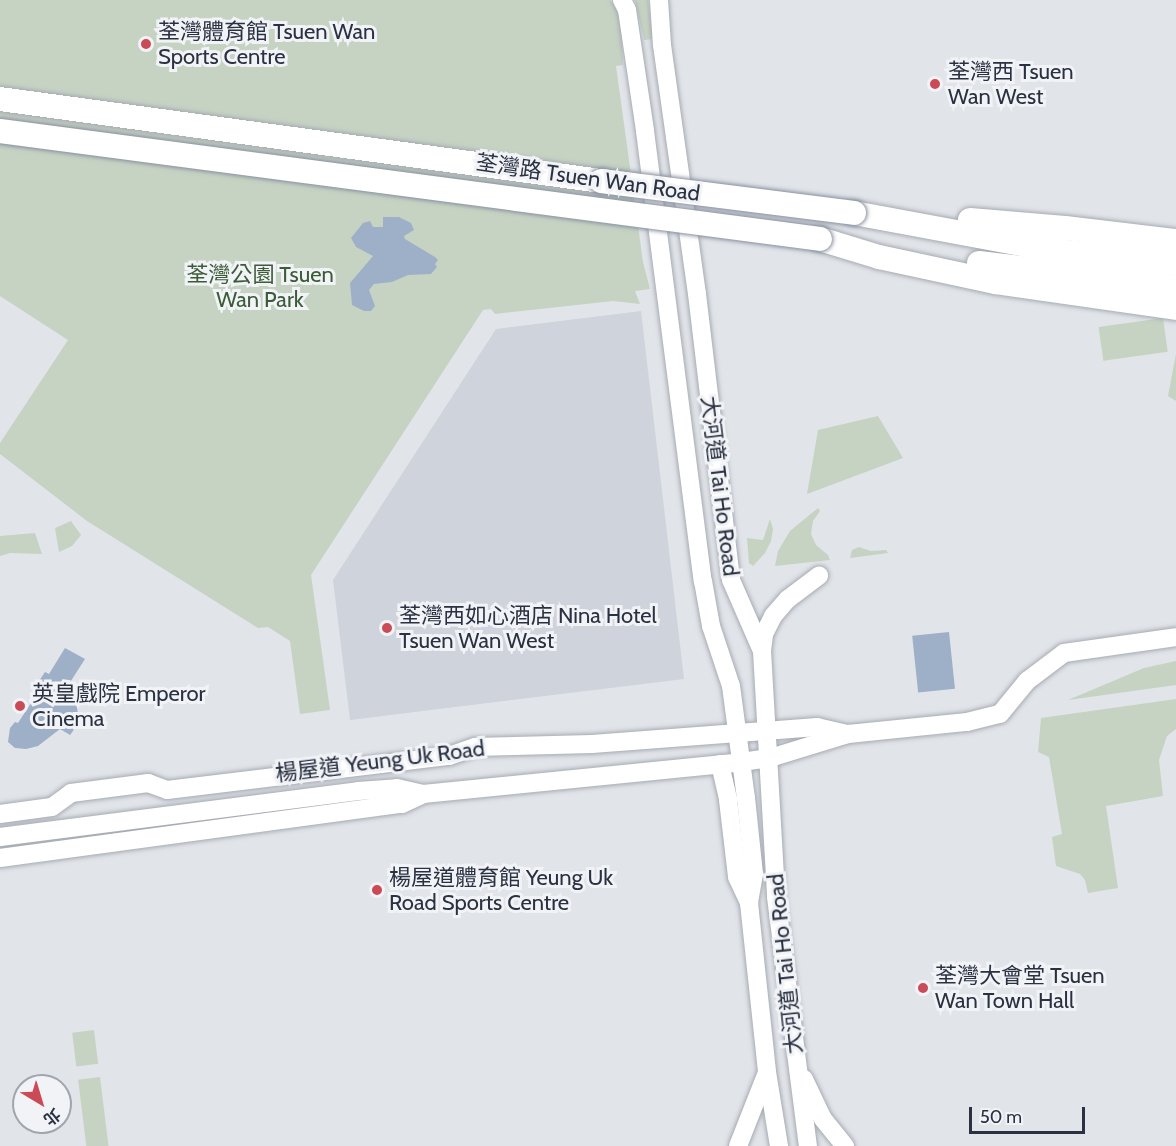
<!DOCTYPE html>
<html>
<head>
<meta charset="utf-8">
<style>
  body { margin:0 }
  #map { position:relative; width:1176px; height:1146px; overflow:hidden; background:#e1e4e9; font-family:Cabin,"Noto Sans TC",sans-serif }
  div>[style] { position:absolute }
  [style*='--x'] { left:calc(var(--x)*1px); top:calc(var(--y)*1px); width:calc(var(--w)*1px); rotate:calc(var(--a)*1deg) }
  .built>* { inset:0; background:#cfd3db }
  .green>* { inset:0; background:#c6d3c3; transform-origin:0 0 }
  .water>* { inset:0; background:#9db0c8; transform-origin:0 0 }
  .roads { filter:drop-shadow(0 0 2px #a6abb3) drop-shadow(0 0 2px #a6abb3) }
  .secondary>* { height:18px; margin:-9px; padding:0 9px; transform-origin:9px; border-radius:9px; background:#fff }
  .highway>* { height:24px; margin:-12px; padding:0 12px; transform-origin:12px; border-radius:12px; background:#fff }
  .bridges { filter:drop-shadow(0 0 2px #8991a0) drop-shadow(0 0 2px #8991a0) }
  .highway-bridge>* { height:24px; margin:-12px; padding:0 12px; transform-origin:12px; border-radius:12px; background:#fff }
  .dots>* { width:16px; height:16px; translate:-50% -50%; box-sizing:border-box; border:3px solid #f1f3f7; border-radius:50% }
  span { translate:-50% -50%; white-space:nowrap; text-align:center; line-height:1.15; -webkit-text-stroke:6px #f1f3f7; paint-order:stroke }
  .poi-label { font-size:22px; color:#2a3141 }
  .left { translate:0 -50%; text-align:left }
  .street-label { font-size:22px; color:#2a3141 }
  .park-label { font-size:22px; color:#3c5c38 }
  .north { position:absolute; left:12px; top:1074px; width:60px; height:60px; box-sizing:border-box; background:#f1f3f7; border:2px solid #a1a5ae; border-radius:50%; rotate:142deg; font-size:16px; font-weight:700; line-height:24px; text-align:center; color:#2a3141 }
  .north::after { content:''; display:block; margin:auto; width:21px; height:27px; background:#ca4a56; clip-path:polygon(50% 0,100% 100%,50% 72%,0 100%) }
  .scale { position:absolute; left:969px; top:1107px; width:116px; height:27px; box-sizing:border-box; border:3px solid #2a3141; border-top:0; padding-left:8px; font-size:18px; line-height:21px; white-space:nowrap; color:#2a3141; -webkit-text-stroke:4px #f1f3f7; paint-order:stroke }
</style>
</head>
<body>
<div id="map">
  <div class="built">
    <i style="clip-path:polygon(641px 311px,684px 679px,350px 720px,333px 580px,496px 329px)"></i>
  </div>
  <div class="green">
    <i style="clip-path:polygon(0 0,610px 0,617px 8px,621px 22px,623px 65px,616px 66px,643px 262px,650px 289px,635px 291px,640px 304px,613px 301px,495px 314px,491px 309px,483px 310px,311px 575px,330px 710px,300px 714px,290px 641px,268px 627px,258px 628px,87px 521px,0 454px,0 443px,68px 340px,0 296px)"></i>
    <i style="clip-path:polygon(635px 0,648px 0,653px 39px,644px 40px)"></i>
    <i style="left:1163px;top:318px;width:34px;height:65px;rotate:82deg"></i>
    <i style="clip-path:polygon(1176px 354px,1176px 401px,1168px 396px)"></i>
    <i style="clip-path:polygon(878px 416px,903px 458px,807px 494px,818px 430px)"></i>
    <i style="clip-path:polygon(818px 508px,820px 511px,813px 521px,811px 534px,816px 545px,828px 555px,830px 560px,775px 566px,778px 551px,790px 531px)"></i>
    <i style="clip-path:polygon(770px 519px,773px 529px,771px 541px,765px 553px,753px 566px,749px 563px,747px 538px,763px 540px)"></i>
    <i style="clip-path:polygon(71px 521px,81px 535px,72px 546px,59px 552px,55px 528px)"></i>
    <i style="clip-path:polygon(35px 533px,42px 554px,10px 553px,0 556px,0 536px)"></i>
    <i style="clip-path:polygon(859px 547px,871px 551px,886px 550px,888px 553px,850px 558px,852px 550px)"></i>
    <i style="clip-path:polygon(1176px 661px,1176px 685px,1068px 700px,1144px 668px)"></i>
    <i style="clip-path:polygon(1176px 699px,1176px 729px,1167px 736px,1159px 760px,1163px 796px,1106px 806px,1118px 888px,1088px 893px,1085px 880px,1080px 874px,1056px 866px,1052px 837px,1062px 834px,1049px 757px,1038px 752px,1041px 718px)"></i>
    <i style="left:94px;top:1030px;width:34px;height:22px;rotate:83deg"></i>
    <i style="left:100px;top:1077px;width:70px;height:22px;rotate:83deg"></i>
  </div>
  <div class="water">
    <i style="clip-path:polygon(383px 217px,399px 217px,411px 223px,414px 230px,404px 236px,405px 239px,435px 257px,438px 260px,435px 264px,437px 267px,431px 274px,408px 275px,392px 282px,374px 284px,369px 290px,375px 306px,371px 311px,364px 311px,352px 305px,350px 283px,373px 256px,356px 247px,351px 238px,363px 223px,370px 221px,373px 227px,383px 227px)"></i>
    <i style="left:949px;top:632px;width:57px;height:37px;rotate:84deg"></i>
    <i style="clip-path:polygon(65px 648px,85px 659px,60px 698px,66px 702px,70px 695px,76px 702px,78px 714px,73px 731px,70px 735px,60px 729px,38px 746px,26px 749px,15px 748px,8px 742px,10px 728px,15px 722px,18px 723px,37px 694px,33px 690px,45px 672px,49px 674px)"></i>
  </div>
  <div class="roads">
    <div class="secondary">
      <i style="--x:622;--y:0;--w:11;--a:63"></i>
      <i style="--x:627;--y:10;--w:122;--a:81.5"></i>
      <i style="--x:645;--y:131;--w:454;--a:82.7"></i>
      <i style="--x:703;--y:581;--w:46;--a:79.9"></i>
      <i style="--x:711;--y:626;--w:63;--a:71.6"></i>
      <i style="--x:731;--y:686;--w:113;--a:82.4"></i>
      <i style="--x:746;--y:798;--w:76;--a:84"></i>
      <i style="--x:754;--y:874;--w:29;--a:100"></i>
      <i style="--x:749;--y:903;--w:170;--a:83.9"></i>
      <i style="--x:767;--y:1072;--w:75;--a:80.8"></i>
      <i style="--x:659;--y:0;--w:45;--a:86.2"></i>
      <i style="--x:662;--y:45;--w:251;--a:82"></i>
      <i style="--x:697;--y:294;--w:288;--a:83.2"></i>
      <i style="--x:731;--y:580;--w:77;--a:66.4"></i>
      <i style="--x:762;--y:651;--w:246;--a:86.7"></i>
      <i style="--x:776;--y:897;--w:251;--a:82.7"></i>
      <i style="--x:762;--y:651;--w:17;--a:-83"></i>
      <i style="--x:764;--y:634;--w:20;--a:-63"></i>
      <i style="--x:773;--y:616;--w:23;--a:-49"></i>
      <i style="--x:788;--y:599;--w:39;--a:-37"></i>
      <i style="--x:720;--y:764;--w:37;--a:77"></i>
      <i style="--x:728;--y:800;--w:78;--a:83.3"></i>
      <i style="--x:737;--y:877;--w:29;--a:65"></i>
      <i style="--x:0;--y:814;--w:52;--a:-7.7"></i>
      <i style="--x:52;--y:807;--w:24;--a:-36"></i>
      <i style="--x:71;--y:793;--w:78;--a:-7.4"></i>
      <i style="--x:148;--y:783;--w:20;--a:20"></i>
      <i style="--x:167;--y:790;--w:284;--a:-6.9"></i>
      <i style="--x:449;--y:756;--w:28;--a:-19"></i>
      <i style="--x:475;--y:747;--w:117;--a:-1.5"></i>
      <i style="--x:592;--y:744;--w:226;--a:-4.3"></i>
      <i style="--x:817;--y:727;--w:32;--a:13"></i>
      <i style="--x:0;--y:837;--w:361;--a:-7.3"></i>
      <i style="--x:358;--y:791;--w:39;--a:-4"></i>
      <i style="--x:397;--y:788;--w:27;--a:13"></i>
      <i style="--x:0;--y:858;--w:406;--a:-7.7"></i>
      <i style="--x:402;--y:804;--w:23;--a:-25"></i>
      <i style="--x:423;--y:794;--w:320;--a:-5.7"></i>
      <i style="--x:741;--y:762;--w:29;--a:-8"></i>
      <i style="--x:770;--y:758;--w:82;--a:-17.1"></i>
      <i style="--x:848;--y:734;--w:120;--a:-5.8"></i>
      <i style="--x:967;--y:722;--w:34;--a:-14"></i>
      <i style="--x:1000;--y:714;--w:43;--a:-50.7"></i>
      <i style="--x:1027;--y:681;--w:46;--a:-37.1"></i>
      <i style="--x:1064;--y:653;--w:113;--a:-8.1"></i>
      <i style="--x:804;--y:1079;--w:44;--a:64.6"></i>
      <i style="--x:823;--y:1119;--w:35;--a:51"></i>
      <i style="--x:738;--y:1146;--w:76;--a:-68.5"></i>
    </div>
    <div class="highway">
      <i style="--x:0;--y:99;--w:607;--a:7.77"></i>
      <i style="--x:854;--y:213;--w:215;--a:10.5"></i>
      <i style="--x:1065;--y:252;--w:112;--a:5.7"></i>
      <i style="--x:970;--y:220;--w:95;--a:4.8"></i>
      <i style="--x:1065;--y:228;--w:112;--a:6.7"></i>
      <i style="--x:820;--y:239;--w:62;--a:17"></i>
      <i style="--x:879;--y:257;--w:120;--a:12.1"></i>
      <i style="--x:996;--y:282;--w:182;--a:8.2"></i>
      <i style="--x:979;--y:263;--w:198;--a:6.9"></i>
    </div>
  </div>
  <div class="bridges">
    <div class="highway-bridge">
      <i style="--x:0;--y:131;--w:827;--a:7.5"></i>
      <i style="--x:601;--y:181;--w:255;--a:7.2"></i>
    </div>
  </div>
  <div class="dots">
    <i style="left:146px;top:44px;background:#ca4a56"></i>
    <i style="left:935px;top:84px;background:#ca4a56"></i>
    <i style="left:387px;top:628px;background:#ca4a56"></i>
    <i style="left:20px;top:706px;background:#ca4a56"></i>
    <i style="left:377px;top:890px;background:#ca4a56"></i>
    <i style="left:923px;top:988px;background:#ca4a56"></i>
  </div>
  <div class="poi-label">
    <span class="left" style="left:158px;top:44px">荃灣體育館 Tsuen Wan<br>Sports Centre</span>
    <span class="left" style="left:948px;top:84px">荃灣西 Tsuen<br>Wan West</span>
    <span class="left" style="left:399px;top:628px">荃灣西如心酒店 Nina Hotel<br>Tsuen Wan West</span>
    <span class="left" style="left:32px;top:706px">英皇戲院 Emperor<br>Cinema</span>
    <span class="left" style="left:389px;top:890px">楊屋道體育館 Yeung Uk<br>Road Sports Centre</span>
    <span class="left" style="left:935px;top:988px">荃灣大會堂 Tsuen<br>Wan Town Hall</span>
  </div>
  <div class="street-label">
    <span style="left:588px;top:178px;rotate:8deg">荃灣路 Tsuen Wan Road</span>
    <span style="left:720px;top:486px;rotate:83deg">大河道 Tai Ho Road</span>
    <span style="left:380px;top:761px;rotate:-7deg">楊屋道 Yeung Uk Road</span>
    <span style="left:785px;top:964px;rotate:-96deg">大河道 Tai Ho Road</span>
  </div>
  <div class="park-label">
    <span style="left:260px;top:287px">荃灣公園 Tsuen<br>Wan Park</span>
  </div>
  <div class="north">北</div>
  <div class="scale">50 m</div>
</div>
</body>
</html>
